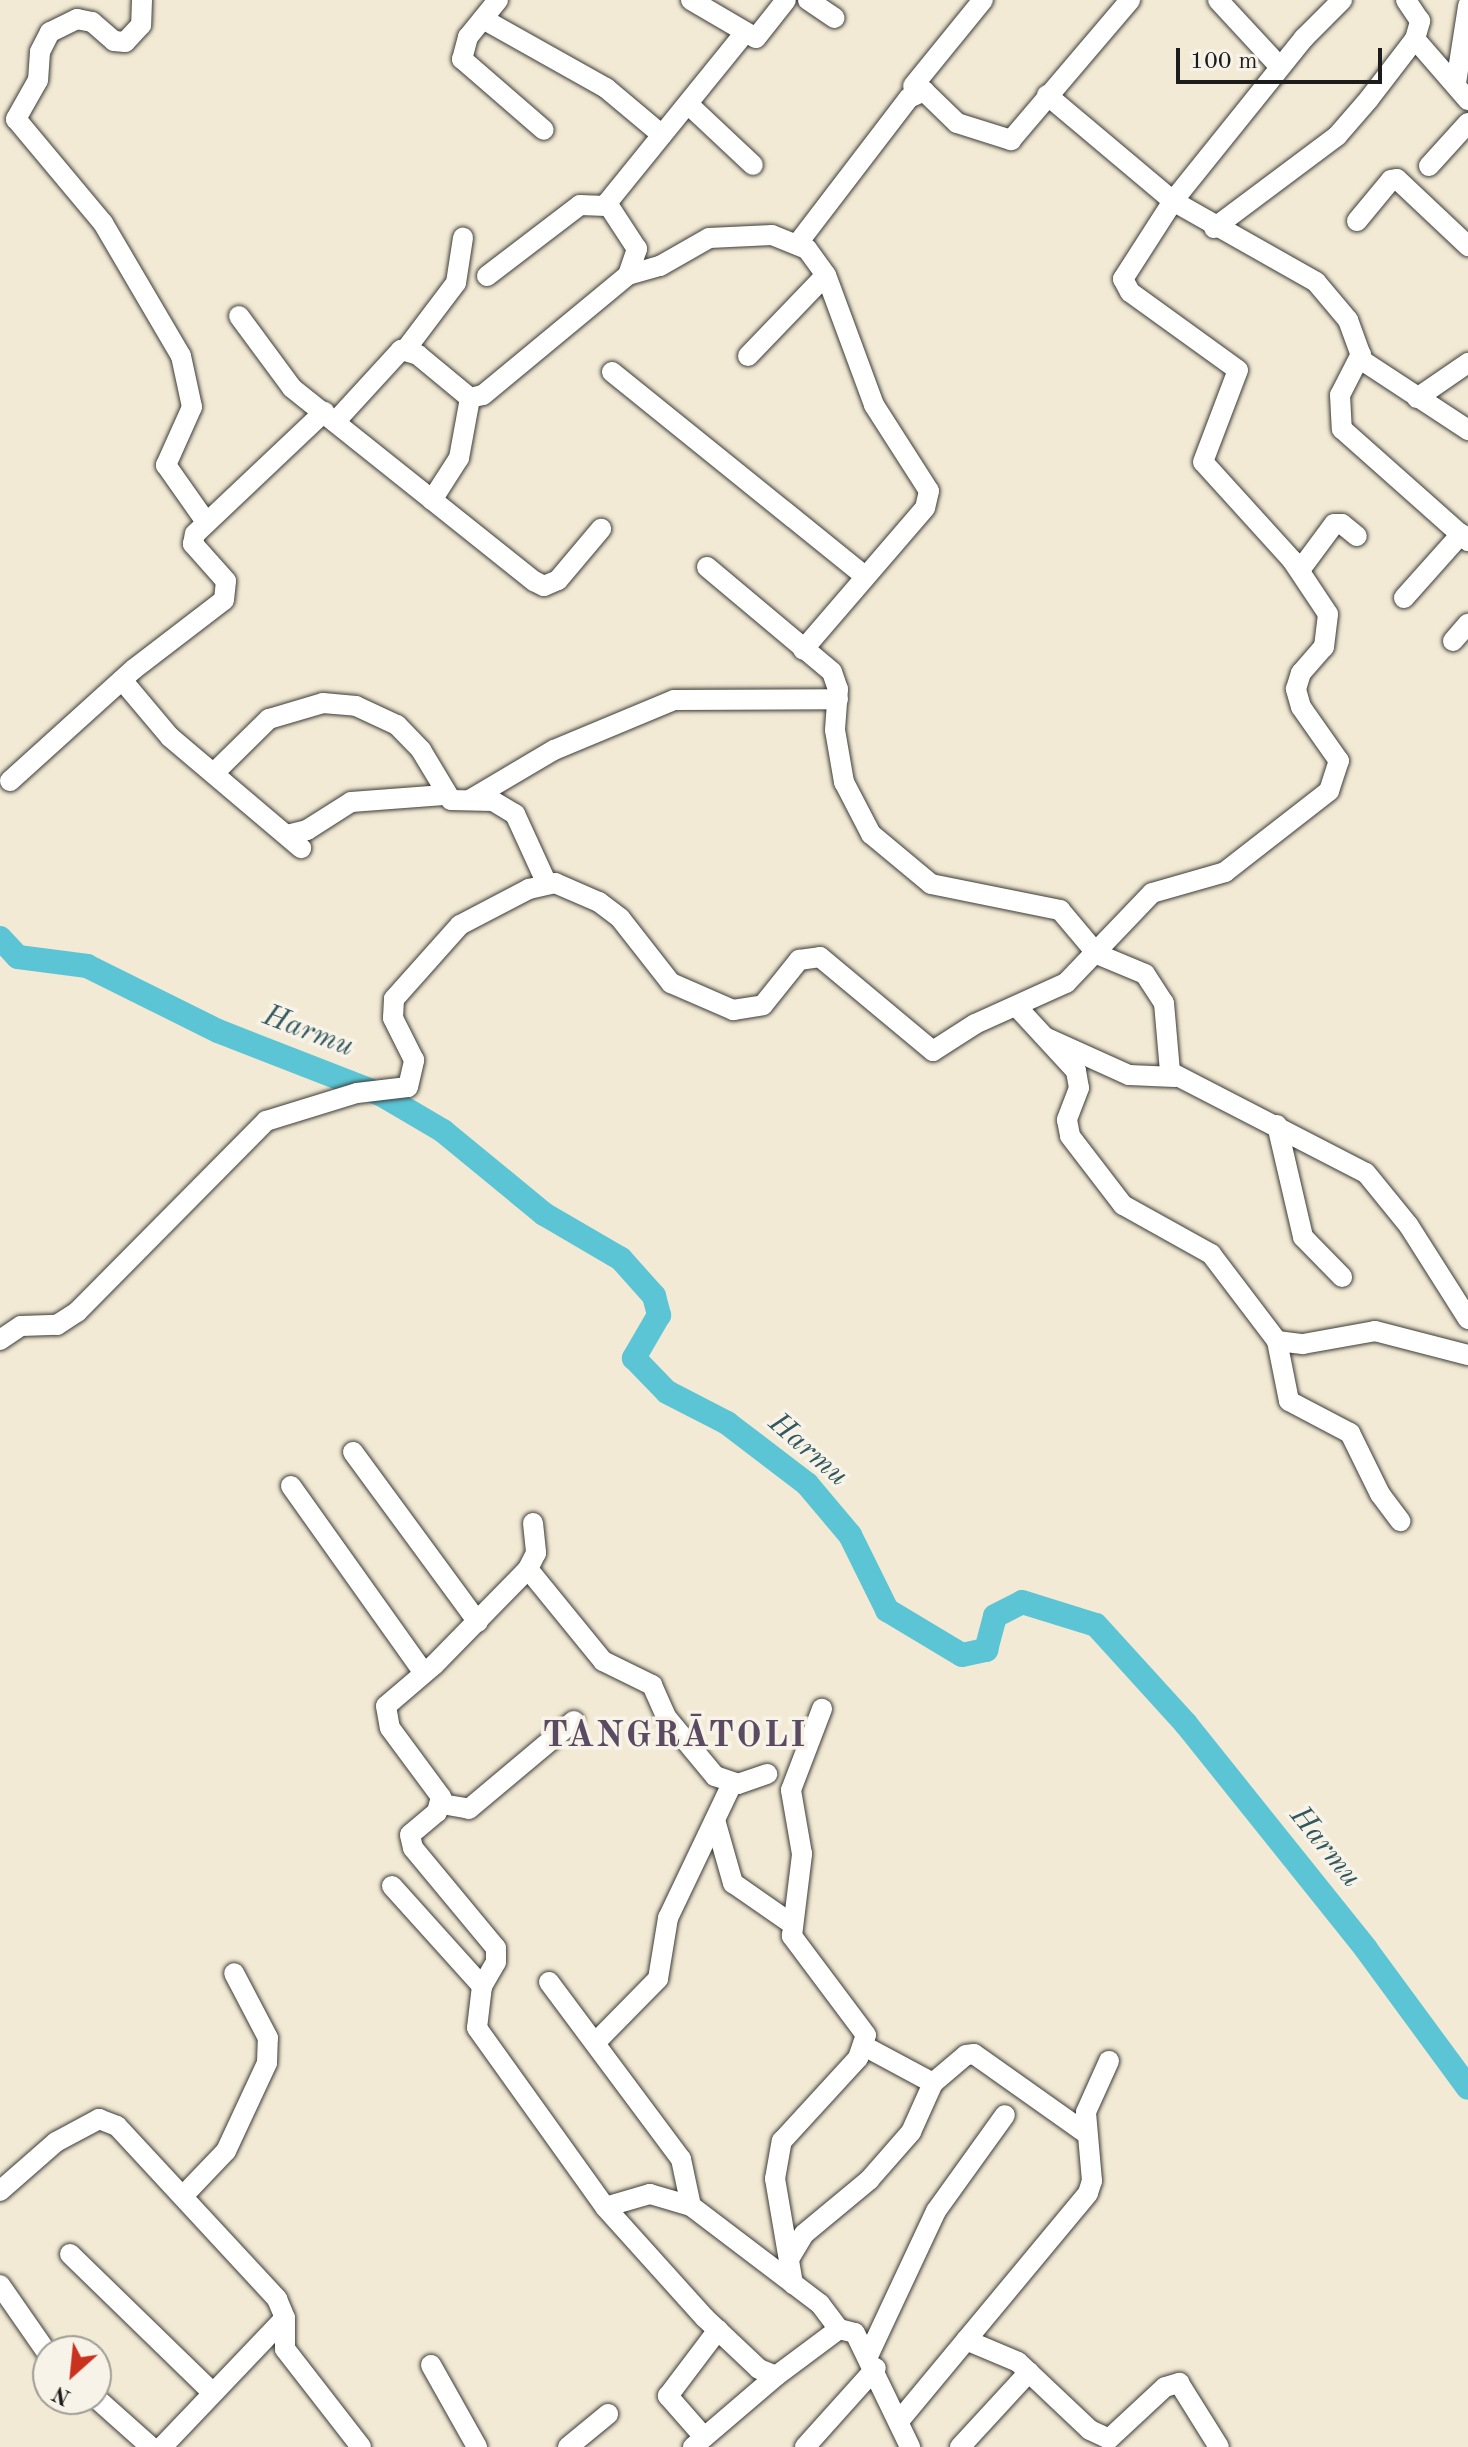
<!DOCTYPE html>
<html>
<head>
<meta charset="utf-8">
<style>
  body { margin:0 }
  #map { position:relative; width:1468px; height:2447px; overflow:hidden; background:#f2ead4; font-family:"Old Standard TT",serif }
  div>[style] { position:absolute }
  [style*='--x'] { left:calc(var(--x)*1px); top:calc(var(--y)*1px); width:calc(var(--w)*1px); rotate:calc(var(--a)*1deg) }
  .river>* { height:24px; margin:-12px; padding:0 12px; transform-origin:12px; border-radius:12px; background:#5bc5d6 }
  .roads { filter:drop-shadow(0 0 2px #3c3b38) drop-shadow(0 0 2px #3c3b38) }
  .minor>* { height:20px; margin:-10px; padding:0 10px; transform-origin:10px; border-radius:10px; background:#fff }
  span { translate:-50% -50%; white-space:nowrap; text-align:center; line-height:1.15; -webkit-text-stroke:7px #f7f3e8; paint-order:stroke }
  .water-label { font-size:30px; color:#32575d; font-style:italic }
  .district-label { font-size:36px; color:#5a4b62; font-weight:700; letter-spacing:2px }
  .north { position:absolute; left:32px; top:2335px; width:80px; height:80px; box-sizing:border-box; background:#f7f3e8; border:2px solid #9f9d96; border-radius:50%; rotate:207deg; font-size:22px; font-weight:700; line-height:32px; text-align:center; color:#1c1c1c }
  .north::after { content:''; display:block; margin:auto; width:28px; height:36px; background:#c8321e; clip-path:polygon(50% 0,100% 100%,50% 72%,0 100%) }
  .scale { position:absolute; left:1176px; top:48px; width:206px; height:36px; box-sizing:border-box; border:4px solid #1c1c1c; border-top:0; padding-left:10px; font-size:24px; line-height:28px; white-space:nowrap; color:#1c1c1c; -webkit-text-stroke:6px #f7f3e8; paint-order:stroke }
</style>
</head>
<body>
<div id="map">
  <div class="river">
    <i style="--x:0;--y:938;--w:26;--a:47"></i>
    <i style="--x:18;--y:957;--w:70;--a:7.4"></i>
    <i style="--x:87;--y:966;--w:146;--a:26.4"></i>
    <i style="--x:218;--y:1031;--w:176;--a:21.3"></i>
    <i style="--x:382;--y:1095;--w:71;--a:30.5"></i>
    <i style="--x:443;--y:1131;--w:131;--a:39.4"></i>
    <i style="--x:544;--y:1214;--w:89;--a:30.3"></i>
    <i style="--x:621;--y:1259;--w:50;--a:48.3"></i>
    <i style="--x:654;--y:1296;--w:20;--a:75"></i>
    <i style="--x:659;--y:1315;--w:50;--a:120.2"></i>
    <i style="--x:634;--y:1358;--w:47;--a:45.9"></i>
    <i style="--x:667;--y:1392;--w:68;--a:27.3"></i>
    <i style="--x:727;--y:1423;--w:101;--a:37.3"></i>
    <i style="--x:807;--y:1484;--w:67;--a:49.9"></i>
    <i style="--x:850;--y:1535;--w:84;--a:63.7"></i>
    <i style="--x:887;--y:1610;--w:87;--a:31"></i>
    <i style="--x:962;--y:1655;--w:25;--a:-12"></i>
    <i style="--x:986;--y:1650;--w:35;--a:-75"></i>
    <i style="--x:995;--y:1616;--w:30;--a:-27"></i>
    <i style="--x:1022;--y:1602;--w:77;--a:17.3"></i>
    <i style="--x:1096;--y:1625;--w:134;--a:47.7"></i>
    <i style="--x:1186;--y:1724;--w:288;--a:51.3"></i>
    <i style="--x:1366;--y:1949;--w:172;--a:53.7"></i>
  </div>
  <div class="roads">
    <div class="minor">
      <i style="--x:142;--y:0;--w:25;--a:92"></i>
      <i style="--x:141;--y:25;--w:23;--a:133"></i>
      <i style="--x:125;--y:42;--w:11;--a:-175"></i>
      <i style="--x:114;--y:41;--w:29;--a:-139"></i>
      <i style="--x:92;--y:22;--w:15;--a:-169"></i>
      <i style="--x:77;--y:19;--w:30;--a:154"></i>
      <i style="--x:50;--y:32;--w:22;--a:117"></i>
      <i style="--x:40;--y:52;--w:28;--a:94"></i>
      <i style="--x:38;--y:80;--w:45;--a:119.4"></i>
      <i style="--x:16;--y:119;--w:136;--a:50.1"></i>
      <i style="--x:103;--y:223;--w:154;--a:59.6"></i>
      <i style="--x:181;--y:356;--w:52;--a:77.8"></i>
      <i style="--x:192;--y:407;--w:64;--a:114.1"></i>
      <i style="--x:166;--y:465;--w:70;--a:54.9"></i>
      <i style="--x:498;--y:0;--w:48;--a:129"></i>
      <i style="--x:468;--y:37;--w:23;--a:105"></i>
      <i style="--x:462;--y:59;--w:108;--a:40.9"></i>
      <i style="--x:691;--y:0;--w:75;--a:30.3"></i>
      <i style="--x:756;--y:38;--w:48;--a:-51.7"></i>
      <i style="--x:808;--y:0;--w:32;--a:34"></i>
      <i style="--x:1218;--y:0;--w:91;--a:47.2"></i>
      <i style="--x:483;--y:19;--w:141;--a:29.3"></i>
      <i style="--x:606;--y:88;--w:73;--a:40"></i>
      <i style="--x:1415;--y:39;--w:81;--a:49"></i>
      <i style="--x:1456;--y:83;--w:78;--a:-81.1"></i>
      <i style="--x:913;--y:86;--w:111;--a:-50.9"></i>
      <i style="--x:1047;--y:95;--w:165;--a:40.1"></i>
      <i style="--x:1173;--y:201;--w:164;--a:29.5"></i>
      <i style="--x:1316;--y:282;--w:50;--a:49.9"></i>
      <i style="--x:1348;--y:320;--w:44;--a:69.9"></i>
      <i style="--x:1363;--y:361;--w:126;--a:33.3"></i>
      <i style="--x:688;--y:104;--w:89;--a:43.2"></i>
      <i style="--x:1429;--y:166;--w:58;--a:-47.8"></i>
      <i style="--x:1357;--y:221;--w:53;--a:-50.3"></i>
      <i style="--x:1391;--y:180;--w:6;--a:-9"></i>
      <i style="--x:1397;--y:179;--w:98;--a:43.3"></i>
      <i style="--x:1214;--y:228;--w:154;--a:-36.8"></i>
      <i style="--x:1337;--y:136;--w:49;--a:-49.1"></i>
      <i style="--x:1369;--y:99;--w:76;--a:-52.5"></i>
      <i style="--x:1415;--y:39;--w:19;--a:-74"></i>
      <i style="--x:1420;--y:21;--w:25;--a:-124"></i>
      <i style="--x:798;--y:243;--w:183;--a:-52.6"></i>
      <i style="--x:909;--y:98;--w:17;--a:-25"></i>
      <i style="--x:924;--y:91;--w:46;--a:44.1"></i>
      <i style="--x:957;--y:123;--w:57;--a:17.5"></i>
      <i style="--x:1011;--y:140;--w:184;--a:-49.6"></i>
      <i style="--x:628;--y:275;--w:33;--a:-16"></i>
      <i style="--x:660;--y:266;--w:56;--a:-29.7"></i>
      <i style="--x:709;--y:238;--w:63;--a:-2.7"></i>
      <i style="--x:772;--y:235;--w:38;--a:22"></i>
      <i style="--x:807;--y:249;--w:32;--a:54"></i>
      <i style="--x:826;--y:275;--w:139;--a:69.7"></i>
      <i style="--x:874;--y:405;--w:102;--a:57.4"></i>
      <i style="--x:929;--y:491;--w:17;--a:103"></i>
      <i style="--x:925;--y:508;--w:187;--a:130.7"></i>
      <i style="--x:487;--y:276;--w:117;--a:-37.4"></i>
      <i style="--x:580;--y:205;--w:26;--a:2"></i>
      <i style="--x:239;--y:316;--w:89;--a:53.6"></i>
      <i style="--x:292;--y:388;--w:310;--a:38.6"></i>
      <i style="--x:534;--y:581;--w:11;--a:27"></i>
      <i style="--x:544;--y:586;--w:15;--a:-23"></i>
      <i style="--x:558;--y:580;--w:67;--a:-49.9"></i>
      <i style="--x:406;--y:349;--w:83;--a:-52.9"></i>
      <i style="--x:456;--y:283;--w:46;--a:-81.2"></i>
      <i style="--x:1361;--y:354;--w:46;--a:117.1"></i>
      <i style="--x:1340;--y:395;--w:34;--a:87"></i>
      <i style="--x:1342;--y:429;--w:169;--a:41.6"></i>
      <i style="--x:748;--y:356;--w:112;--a:-46.1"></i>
      <i style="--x:612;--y:372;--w:324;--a:38.9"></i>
      <i style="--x:1417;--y:398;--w:62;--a:-34.5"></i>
      <i style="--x:335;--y:422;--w:98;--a:-47.5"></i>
      <i style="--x:401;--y:350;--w:18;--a:16"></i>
      <i style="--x:418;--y:355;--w:67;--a:39.6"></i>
      <i style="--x:470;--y:398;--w:13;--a:-13"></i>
      <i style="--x:483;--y:395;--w:188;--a:-39.6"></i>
      <i style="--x:628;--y:275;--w:28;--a:-71"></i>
      <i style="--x:637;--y:249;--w:55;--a:-123.1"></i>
      <i style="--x:607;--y:203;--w:216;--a:-51"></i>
      <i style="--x:432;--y:500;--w:50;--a:-57.3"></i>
      <i style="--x:459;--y:458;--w:61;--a:-79.6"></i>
      <i style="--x:707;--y:567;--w:163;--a:40"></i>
      <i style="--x:832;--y:672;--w:18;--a:71"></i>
      <i style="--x:838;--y:689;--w:41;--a:94.2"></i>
      <i style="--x:835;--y:730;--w:53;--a:80.2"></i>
      <i style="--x:844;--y:782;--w:59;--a:62.6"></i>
      <i style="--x:871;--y:834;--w:78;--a:39.8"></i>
      <i style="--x:931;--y:884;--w:132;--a:11.4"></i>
      <i style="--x:1060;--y:910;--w:57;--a:49.9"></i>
      <i style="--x:1097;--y:954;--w:52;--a:22.6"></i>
      <i style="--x:1145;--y:974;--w:35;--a:57"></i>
      <i style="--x:1164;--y:1003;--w:69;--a:85"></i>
      <i style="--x:1170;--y:1072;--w:220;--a:27.3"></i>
      <i style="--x:1366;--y:1173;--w:68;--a:50.9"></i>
      <i style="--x:1409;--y:1226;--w:110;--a:57.6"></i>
      <i style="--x:1300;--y:570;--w:57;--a:-53.5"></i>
      <i style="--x:1334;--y:524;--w:8;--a:0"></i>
      <i style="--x:1342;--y:524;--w:19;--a:39"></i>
      <i style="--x:1404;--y:598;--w:86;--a:-48.3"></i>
      <i style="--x:1453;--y:641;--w:23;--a:-49"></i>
      <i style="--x:122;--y:680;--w:75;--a:49.9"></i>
      <i style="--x:170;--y:737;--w:172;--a:40.3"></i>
      <i style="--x:215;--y:772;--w:76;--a:-44.5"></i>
      <i style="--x:269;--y:719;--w:56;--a:-16.5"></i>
      <i style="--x:323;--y:703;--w:33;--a:5"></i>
      <i style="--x:356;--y:706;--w:45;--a:24.9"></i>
      <i style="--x:397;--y:725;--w:35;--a:46"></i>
      <i style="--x:421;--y:750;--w:58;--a:59"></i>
      <i style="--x:451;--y:800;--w:42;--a:1.4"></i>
      <i style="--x:493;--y:801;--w:26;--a:31"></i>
      <i style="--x:515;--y:814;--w:77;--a:65.4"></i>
      <i style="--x:10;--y:781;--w:167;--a:-42.1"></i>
      <i style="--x:134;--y:669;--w:113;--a:-37.5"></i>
      <i style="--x:224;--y:600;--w:19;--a:-84"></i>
      <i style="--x:226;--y:581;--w:50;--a:-131.7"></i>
      <i style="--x:193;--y:544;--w:10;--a:-79"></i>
      <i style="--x:195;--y:534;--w:178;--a:-43.4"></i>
      <i style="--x:471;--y:799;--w:96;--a:-30.6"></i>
      <i style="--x:554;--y:750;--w:130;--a:-22.6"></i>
      <i style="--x:674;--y:700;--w:164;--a:-0.3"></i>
      <i style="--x:287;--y:835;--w:21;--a:-14"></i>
      <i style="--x:307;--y:830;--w:52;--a:-32.5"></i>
      <i style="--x:351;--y:802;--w:93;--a:-4.3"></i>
      <i style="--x:1017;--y:1007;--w:87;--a:47.3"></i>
      <i style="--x:1076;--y:1071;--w:17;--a:80"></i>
      <i style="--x:1079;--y:1088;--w:34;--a:111"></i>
      <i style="--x:1067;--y:1120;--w:16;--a:79"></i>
      <i style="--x:1070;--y:1136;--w:87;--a:52.5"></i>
      <i style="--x:1123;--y:1205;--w:101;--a:29.1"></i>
      <i style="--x:1211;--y:1254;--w:109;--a:52.8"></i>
      <i style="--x:1277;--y:1341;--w:26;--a:7"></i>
      <i style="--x:1303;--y:1344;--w:73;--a:-10.2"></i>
      <i style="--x:1375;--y:1331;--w:96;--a:14.5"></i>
      <i style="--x:1047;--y:1038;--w:90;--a:24.3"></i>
      <i style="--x:1129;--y:1075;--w:46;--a:2.5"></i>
      <i style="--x:1277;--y:1125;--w:115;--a:76.9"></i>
      <i style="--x:1303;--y:1237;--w:56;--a:45.7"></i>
      <i style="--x:0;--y:1340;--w:25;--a:-34"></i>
      <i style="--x:21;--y:1326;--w:36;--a:-2"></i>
      <i style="--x:57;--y:1325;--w:24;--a:-33"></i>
      <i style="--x:77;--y:1312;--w:269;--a:-45.3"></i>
      <i style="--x:266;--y:1121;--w:95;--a:-17.1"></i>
      <i style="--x:357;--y:1093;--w:51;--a:-6.7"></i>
      <i style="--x:408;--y:1087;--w:28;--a:-77"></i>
      <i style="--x:414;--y:1060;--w:47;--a:-116.6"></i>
      <i style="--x:393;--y:1018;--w:19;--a:-87"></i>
      <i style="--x:394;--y:999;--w:99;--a:-48.3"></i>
      <i style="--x:460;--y:925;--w:78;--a:-27.6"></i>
      <i style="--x:529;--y:889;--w:27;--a:-13"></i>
      <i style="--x:555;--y:883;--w:48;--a:23.4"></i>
      <i style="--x:599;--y:902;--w:26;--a:37"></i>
      <i style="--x:620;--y:918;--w:83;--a:51.9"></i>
      <i style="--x:671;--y:983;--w:68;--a:23.5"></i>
      <i style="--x:733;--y:1010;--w:30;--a:-9"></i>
      <i style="--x:763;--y:1005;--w:58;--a:-51.3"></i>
      <i style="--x:799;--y:960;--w:21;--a:-8"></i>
      <i style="--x:820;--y:957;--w:147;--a:39.8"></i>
      <i style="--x:933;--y:1051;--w:50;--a:-32.7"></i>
      <i style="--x:975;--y:1024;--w:100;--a:-24.3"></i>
      <i style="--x:1066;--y:983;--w:124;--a:-46.3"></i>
      <i style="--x:1152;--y:893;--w:76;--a:-16"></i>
      <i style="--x:1225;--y:872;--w:132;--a:-37.9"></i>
      <i style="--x:1329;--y:791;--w:32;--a:-72"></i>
      <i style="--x:1339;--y:761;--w:66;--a:-125.1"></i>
      <i style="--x:1301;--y:707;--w:19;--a:-106"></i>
      <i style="--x:1296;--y:689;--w:17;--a:-73"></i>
      <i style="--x:1301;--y:673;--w:35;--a:-49"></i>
      <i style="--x:1324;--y:647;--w:33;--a:-83"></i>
      <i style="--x:1328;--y:614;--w:65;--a:-123.7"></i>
      <i style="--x:1292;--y:560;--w:132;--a:-132.2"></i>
      <i style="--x:1203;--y:462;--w:98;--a:-69.2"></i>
      <i style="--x:1238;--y:370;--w:133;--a:-144.2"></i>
      <i style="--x:1130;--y:292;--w:15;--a:-118"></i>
      <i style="--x:1123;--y:279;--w:93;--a:-57.3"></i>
      <i style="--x:1173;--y:201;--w:209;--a:-51.2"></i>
      <i style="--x:1304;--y:38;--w:54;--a:-45"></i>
      <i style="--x:1277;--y:1341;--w:61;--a:78.7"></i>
      <i style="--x:1289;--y:1401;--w:69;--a:27.7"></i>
      <i style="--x:1350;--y:1433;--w:68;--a:63.8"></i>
      <i style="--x:1380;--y:1494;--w:34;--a:53"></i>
      <i style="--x:353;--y:1452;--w:211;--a:53.7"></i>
      <i style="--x:291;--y:1486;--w:229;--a:54.6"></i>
      <i style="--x:533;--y:1523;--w:30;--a:84"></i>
      <i style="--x:536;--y:1553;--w:18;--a:117"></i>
      <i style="--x:528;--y:1569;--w:134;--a:134.4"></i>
      <i style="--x:434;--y:1665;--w:63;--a:139.5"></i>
      <i style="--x:386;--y:1706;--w:22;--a:80"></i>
      <i style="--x:390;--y:1728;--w:86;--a:53.5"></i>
      <i style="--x:441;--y:1797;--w:16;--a:105"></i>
      <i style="--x:437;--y:1812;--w:35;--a:140"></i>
      <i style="--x:410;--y:1835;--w:13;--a:77"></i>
      <i style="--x:413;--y:1848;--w:130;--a:50.3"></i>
      <i style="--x:496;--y:1948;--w:14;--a:90"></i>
      <i style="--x:496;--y:1962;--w:28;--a:120"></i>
      <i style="--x:482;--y:1986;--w:42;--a:96.8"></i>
      <i style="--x:477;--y:2028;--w:220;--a:54.4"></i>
      <i style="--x:605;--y:2207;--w:149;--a:48"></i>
      <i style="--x:705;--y:2318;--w:74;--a:43.4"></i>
      <i style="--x:759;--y:2369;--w:18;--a:22"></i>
      <i style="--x:776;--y:2376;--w:79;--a:-36.7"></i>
      <i style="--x:839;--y:2329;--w:16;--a:14"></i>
      <i style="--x:855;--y:2333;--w:127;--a:64.2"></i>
      <i style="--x:528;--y:1569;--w:119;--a:50.8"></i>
      <i style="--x:603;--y:1661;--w:55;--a:26.1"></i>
      <i style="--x:652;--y:1685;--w:35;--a:66"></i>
      <i style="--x:666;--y:1717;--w:77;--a:50.3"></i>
      <i style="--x:715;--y:1776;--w:24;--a:19"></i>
      <i style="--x:738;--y:1784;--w:31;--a:-19"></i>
      <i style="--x:442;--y:1804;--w:27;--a:10"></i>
      <i style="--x:469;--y:1809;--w:137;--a:-40"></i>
      <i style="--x:715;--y:1820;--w:66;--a:74.1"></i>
      <i style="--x:733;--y:1883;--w:72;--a:34.8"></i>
      <i style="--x:392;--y:1886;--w:135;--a:48"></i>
      <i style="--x:549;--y:1982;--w:221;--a:53.3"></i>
      <i style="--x:681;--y:2159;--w:48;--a:78"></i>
      <i style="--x:595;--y:2043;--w:90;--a:-45.5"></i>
      <i style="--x:658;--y:1979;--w:62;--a:-80.7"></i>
      <i style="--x:668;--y:1918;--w:148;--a:-64.5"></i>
      <i style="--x:864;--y:2046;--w:78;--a:28.2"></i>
      <i style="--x:933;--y:2083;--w:43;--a:-40.3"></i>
      <i style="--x:966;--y:2055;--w:8;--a:-7"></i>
      <i style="--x:974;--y:2054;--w:135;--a:35.3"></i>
      <i style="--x:0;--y:2191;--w:74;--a:-41.2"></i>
      <i style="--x:56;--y:2142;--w:49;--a:-28.1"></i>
      <i style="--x:99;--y:2119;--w:19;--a:21"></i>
      <i style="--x:117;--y:2126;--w:236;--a:47.2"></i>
      <i style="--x:277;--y:2299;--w:21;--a:67"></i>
      <i style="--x:285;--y:2318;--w:31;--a:90"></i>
      <i style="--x:285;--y:2349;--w:124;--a:52.2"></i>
      <i style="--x:183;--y:2196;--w:62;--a:-46.3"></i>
      <i style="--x:226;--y:2151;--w:97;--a:-65"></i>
      <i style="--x:267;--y:2063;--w:25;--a:-88"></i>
      <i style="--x:268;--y:2038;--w:73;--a:-117.6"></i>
      <i style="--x:605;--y:2207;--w:47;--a:-16.1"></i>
      <i style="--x:650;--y:2194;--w:43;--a:16.3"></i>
      <i style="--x:691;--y:2206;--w:162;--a:37.2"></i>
      <i style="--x:820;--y:2304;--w:31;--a:53"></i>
      <i style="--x:70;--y:2254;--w:199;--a:44.2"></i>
      <i style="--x:789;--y:2259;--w:29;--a:-59"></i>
      <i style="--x:804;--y:2234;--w:85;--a:-39.7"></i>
      <i style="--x:869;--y:2180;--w:64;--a:-48.8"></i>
      <i style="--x:911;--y:2132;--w:54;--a:-65.8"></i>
      <i style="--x:793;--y:2284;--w:107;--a:-99.7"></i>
      <i style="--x:775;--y:2179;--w:39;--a:-80"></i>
      <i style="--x:782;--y:2141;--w:113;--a:-47.5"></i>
      <i style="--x:858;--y:2058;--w:24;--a:-71"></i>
      <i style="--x:866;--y:2035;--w:124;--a:-126.8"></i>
      <i style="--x:792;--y:1936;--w:83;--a:-83"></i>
      <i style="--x:802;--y:1854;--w:65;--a:-99.8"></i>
      <i style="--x:791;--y:1790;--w:87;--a:-69.1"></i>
      <i style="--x:0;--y:2285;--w:84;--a:55.2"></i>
      <i style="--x:966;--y:2340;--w:56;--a:22.9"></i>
      <i style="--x:1018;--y:2362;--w:99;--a:43.4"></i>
      <i style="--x:1090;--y:2430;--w:21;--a:25"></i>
      <i style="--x:1109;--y:2439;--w:76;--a:-42.9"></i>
      <i style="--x:1165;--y:2387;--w:15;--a:-16"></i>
      <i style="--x:1179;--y:2383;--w:75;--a:58"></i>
      <i style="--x:869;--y:2354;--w:158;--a:-64.9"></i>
      <i style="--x:936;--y:2211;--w:118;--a:-54.3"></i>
      <i style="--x:431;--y:2365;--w:94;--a:60.7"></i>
      <i style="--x:96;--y:2398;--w:74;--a:41.7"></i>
      <i style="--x:899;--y:2421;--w:296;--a:-50.3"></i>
      <i style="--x:1088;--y:2193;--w:13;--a:-72"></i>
      <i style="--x:1092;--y:2181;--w:69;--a:-95"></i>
      <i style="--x:1086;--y:2112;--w:56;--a:-65.7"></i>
      <i style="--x:704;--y:2437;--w:55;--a:-131.3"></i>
      <i style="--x:668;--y:2396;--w:83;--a:-52.9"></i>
      <i style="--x:162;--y:2447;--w:178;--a:-46.4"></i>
      <i style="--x:568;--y:2447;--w:52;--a:-39.5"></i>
      <i style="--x:693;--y:2447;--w:109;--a:-40.5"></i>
      <i style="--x:805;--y:2447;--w:106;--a:-48.1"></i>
      <i style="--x:960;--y:2447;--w:102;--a:-47.4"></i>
    </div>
  </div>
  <div class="water-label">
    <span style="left:308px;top:1032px;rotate:21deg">Harmu</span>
    <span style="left:808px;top:1450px;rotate:41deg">Harmu</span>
    <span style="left:1325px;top:1847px;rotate:51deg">Harmu</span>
  </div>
  <div class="district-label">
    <span style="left:675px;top:1738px">TANGRĀTOLI</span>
  </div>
  <div class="north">N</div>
  <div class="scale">100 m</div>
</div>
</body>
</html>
